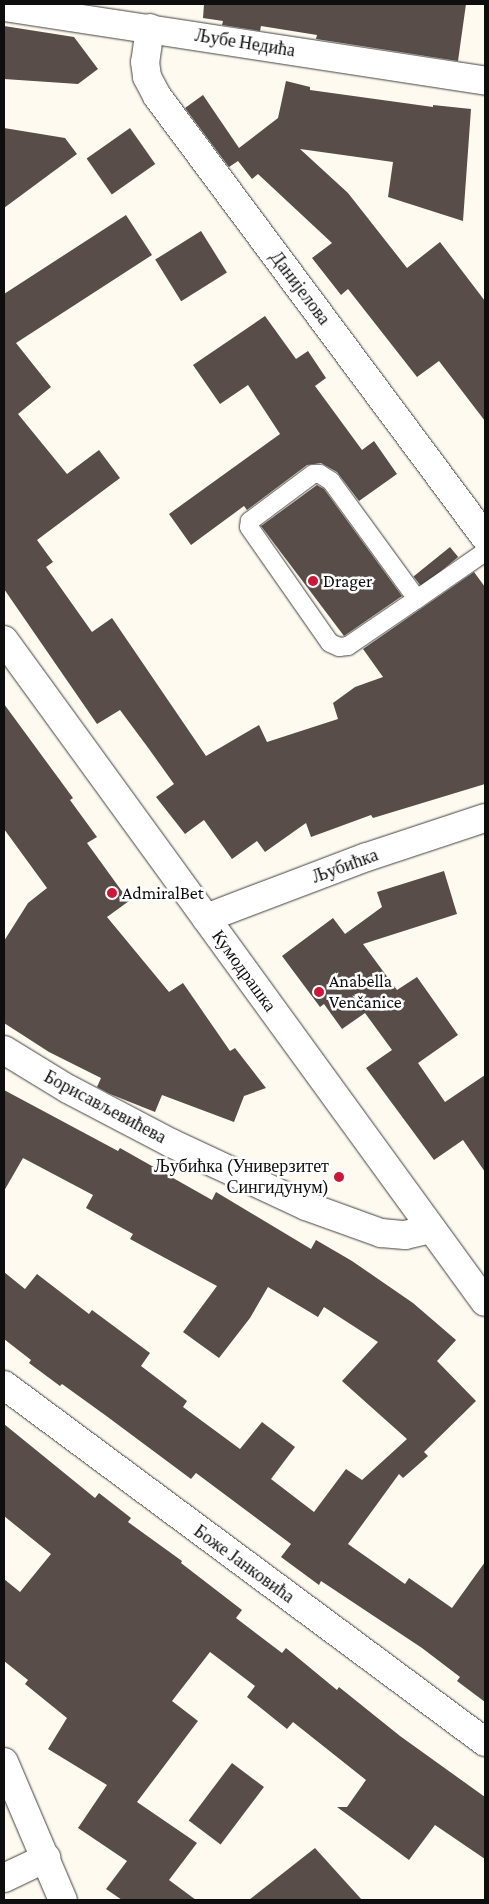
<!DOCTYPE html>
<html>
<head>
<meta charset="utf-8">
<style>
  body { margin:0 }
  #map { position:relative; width:489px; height:1904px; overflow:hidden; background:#fffaef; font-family:"Crimson Pro",serif }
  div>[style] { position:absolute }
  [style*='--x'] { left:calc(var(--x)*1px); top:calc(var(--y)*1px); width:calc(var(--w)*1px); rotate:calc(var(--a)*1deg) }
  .building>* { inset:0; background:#584d49; transform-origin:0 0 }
  .roads { filter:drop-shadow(0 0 1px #414141) drop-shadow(0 0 1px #414141) }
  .service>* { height:18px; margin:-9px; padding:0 9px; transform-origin:9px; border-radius:9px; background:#fff }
  .minor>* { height:28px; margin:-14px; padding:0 14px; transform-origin:14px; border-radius:14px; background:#fff }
  .tertiary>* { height:28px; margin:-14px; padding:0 14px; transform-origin:14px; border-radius:14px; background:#fff }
  .dots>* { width:14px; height:14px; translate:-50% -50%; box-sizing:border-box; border:2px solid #fff; border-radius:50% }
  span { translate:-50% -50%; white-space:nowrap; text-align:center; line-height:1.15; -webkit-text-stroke:5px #fff; paint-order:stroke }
  .street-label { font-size:18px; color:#0e0e0e }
  .poi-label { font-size:18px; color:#0e0e0e }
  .left { translate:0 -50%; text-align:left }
  .right { translate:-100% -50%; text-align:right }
  .frame { position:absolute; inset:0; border:5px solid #0e0e0e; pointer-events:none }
</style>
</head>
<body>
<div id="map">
  <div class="building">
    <i style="clip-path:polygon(204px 4px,466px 4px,458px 61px,316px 39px,317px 35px,261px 26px,260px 31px,222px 25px,223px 21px,203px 18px)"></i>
    <i style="clip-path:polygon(4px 26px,74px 37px,98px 69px,78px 84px,4px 79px)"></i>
    <i style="clip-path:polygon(286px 81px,310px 87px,310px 90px,433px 107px,433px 105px,471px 109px,463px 221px,388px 197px,393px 162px,300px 149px,348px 193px,407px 268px,440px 242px,485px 301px,485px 421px,439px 361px,417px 377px,348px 289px,341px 295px,312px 258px,332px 243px,258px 174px,252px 179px,238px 161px,229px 167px,185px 108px,203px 95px,239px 148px,278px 118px)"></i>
    <i style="clip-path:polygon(4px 128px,65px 138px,77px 154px,4px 208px)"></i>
    <i style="left:130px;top:128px;width:44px;height:53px;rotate:55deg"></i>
    <i style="clip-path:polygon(126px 215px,152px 255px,16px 343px,51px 387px,18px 414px,67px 474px,99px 450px,120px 478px,37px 540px,53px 562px,46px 567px,92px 632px,112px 618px,206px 756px,259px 725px,267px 742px,338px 719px,333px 703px,355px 687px,383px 677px,363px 649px,474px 572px,485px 587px,485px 784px,373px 818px,371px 815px,311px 837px,306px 823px,265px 852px,257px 841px,232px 859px,204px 820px,185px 834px,156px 797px,174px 784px,149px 749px,120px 710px,97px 724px,4px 589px,4px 294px)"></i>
    <i style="left:201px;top:231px;width:49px;height:54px;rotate:58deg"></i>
    <i style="clip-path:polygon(265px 316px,296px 359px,308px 351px,326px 378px,315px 386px,362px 450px,374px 441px,397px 474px,359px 501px,337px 472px,321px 463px,307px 465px,247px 510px,244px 506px,191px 545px,169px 514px,280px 434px,248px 385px,220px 404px,193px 365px)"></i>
    <i style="clip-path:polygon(317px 485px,324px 489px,402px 596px,344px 636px,261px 526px)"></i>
    <i style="left:450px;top:547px;width:13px;height:47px;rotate:51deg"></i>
    <i style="clip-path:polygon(4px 704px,73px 798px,70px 800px,97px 837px,87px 843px,129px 901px,107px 917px,169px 992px,183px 983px,230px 1051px,235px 1048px,266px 1088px,244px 1096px,234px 1122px,162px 1095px,155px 1112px,110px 1094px,97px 1087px,101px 1078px,49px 1052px,4px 1023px,4px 941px,28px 903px,47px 888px,4px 829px)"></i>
    <i style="clip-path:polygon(444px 871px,457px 914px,363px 944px,397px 990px,417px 977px,458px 1035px,418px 1063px,445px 1102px,485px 1075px,485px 1172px,463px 1140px,434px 1160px,366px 1068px,392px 1050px,365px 1013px,342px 1029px,324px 1004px,320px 1007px,282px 956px,333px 918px,345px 934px,382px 907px,377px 892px)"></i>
    <i style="clip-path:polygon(4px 1090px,118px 1151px,120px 1148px,212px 1200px,216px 1192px,311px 1249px,316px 1240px,352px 1261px,413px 1303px,456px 1340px,437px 1361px,476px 1401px,424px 1452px,428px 1456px,403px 1478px,399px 1474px,348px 1544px,405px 1584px,409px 1578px,452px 1608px,485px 1562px,485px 1702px,457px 1681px,460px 1677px,422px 1648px,321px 1581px,319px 1585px,281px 1557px,291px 1544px,196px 1473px,191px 1479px,105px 1415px,62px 1384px,60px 1386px,29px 1363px,31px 1360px,4px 1339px,4px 1272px,25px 1289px,37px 1274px,89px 1314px,92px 1310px,150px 1353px,141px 1366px,187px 1401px,183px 1407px,240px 1449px,262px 1422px,295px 1447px,271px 1479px,314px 1512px,346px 1469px,362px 1480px,407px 1439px,342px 1381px,378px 1342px,324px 1307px,318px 1317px,268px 1287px,250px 1318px,219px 1358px,183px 1332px,217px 1286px,130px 1239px,133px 1234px,86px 1208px,93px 1195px,23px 1158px,4px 1191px)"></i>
    <i style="clip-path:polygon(4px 1424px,95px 1498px,99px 1493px,131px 1518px,128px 1522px,182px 1561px,181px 1563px,242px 1610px,236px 1618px,282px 1653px,286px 1648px,337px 1690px,339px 1687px,400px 1736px,485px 1797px,485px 1859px,435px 1825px,409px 1860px,337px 1807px,347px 1807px,366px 1780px,293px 1722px,287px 1729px,247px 1697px,255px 1686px,210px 1652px,172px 1701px,198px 1721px,137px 1802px,197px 1843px,169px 1880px,196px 1900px,122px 1900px,106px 1889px,127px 1861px,78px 1828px,107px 1785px,48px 1749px,67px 1718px,25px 1684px,28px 1680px,4px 1661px,4px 1579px,20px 1592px,51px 1554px,4px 1516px)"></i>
    <i style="left:232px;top:1763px;width:40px;height:72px;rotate:37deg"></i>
    <i style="clip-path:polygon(315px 1848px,362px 1900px,249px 1900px)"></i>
  </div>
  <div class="roads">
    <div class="service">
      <i style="--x:417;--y:599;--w:146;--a:-126.1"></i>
      <i style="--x:331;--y:481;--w:13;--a:-148"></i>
      <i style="--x:320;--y:474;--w:7;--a:180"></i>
      <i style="--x:313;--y:474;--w:79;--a:143.3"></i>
      <i style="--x:250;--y:521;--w:6;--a:99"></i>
      <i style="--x:249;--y:527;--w:141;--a:55.1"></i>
      <i style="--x:330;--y:643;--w:10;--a:24"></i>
      <i style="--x:339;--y:647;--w:9;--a:-6"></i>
      <i style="--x:348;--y:646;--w:83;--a:-34.3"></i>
      <i style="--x:417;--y:599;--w:83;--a:-34.7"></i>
    </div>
    <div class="minor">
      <i style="--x:4;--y:7;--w:487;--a:8.7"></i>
      <i style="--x:150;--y:28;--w:34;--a:98"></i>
      <i style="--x:145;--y:62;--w:15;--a:82"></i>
      <i style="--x:147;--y:77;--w:21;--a:62"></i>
      <i style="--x:157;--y:96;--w:550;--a:53.36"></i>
      <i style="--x:4;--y:1050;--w:75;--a:31.4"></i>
      <i style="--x:68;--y:1089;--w:116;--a:27.7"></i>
      <i style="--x:171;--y:1143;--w:149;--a:25"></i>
      <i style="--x:306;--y:1206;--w:80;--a:19.8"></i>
      <i style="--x:381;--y:1233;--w:24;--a:5"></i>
      <i style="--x:405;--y:1235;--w:27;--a:-13"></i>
      <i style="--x:4;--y:1385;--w:599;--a:36.58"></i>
      <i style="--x:4;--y:1762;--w:150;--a:66.9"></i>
      <i style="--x:4;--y:1878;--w:47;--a:-25.5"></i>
    </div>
    <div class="tertiary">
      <i style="--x:4;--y:640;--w:818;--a:54"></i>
      <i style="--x:206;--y:918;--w:172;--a:-20.8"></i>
      <i style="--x:367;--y:857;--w:124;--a:-18.3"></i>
    </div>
  </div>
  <div class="dots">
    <i style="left:313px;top:581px;background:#cd1739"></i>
    <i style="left:112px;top:893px;background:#cd1739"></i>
    <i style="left:319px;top:992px;background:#cd1739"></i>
    <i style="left:339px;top:1177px;background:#cd1739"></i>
  </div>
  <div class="street-label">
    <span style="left:245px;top:43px;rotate:9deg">Љубе Недића</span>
    <span style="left:300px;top:288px;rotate:53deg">Данијелова</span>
    <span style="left:345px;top:866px;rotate:-20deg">Љубићка</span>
    <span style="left:244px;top:971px;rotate:54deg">Кумодрашка</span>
    <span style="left:105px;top:1107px;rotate:28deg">Борисављевићева</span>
    <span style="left:244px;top:1564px;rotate:36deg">Боже Јанковића</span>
  </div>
  <div class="poi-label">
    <span class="left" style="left:323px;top:581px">Drager</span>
    <span class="left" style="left:122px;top:893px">AdmiralBet</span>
    <span class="left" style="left:329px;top:992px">Anabella<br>Venčanice</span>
    <span class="right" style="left:329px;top:1177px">Љубићка (Универзитет<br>Сингидунум)</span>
  </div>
  <div class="frame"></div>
</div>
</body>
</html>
